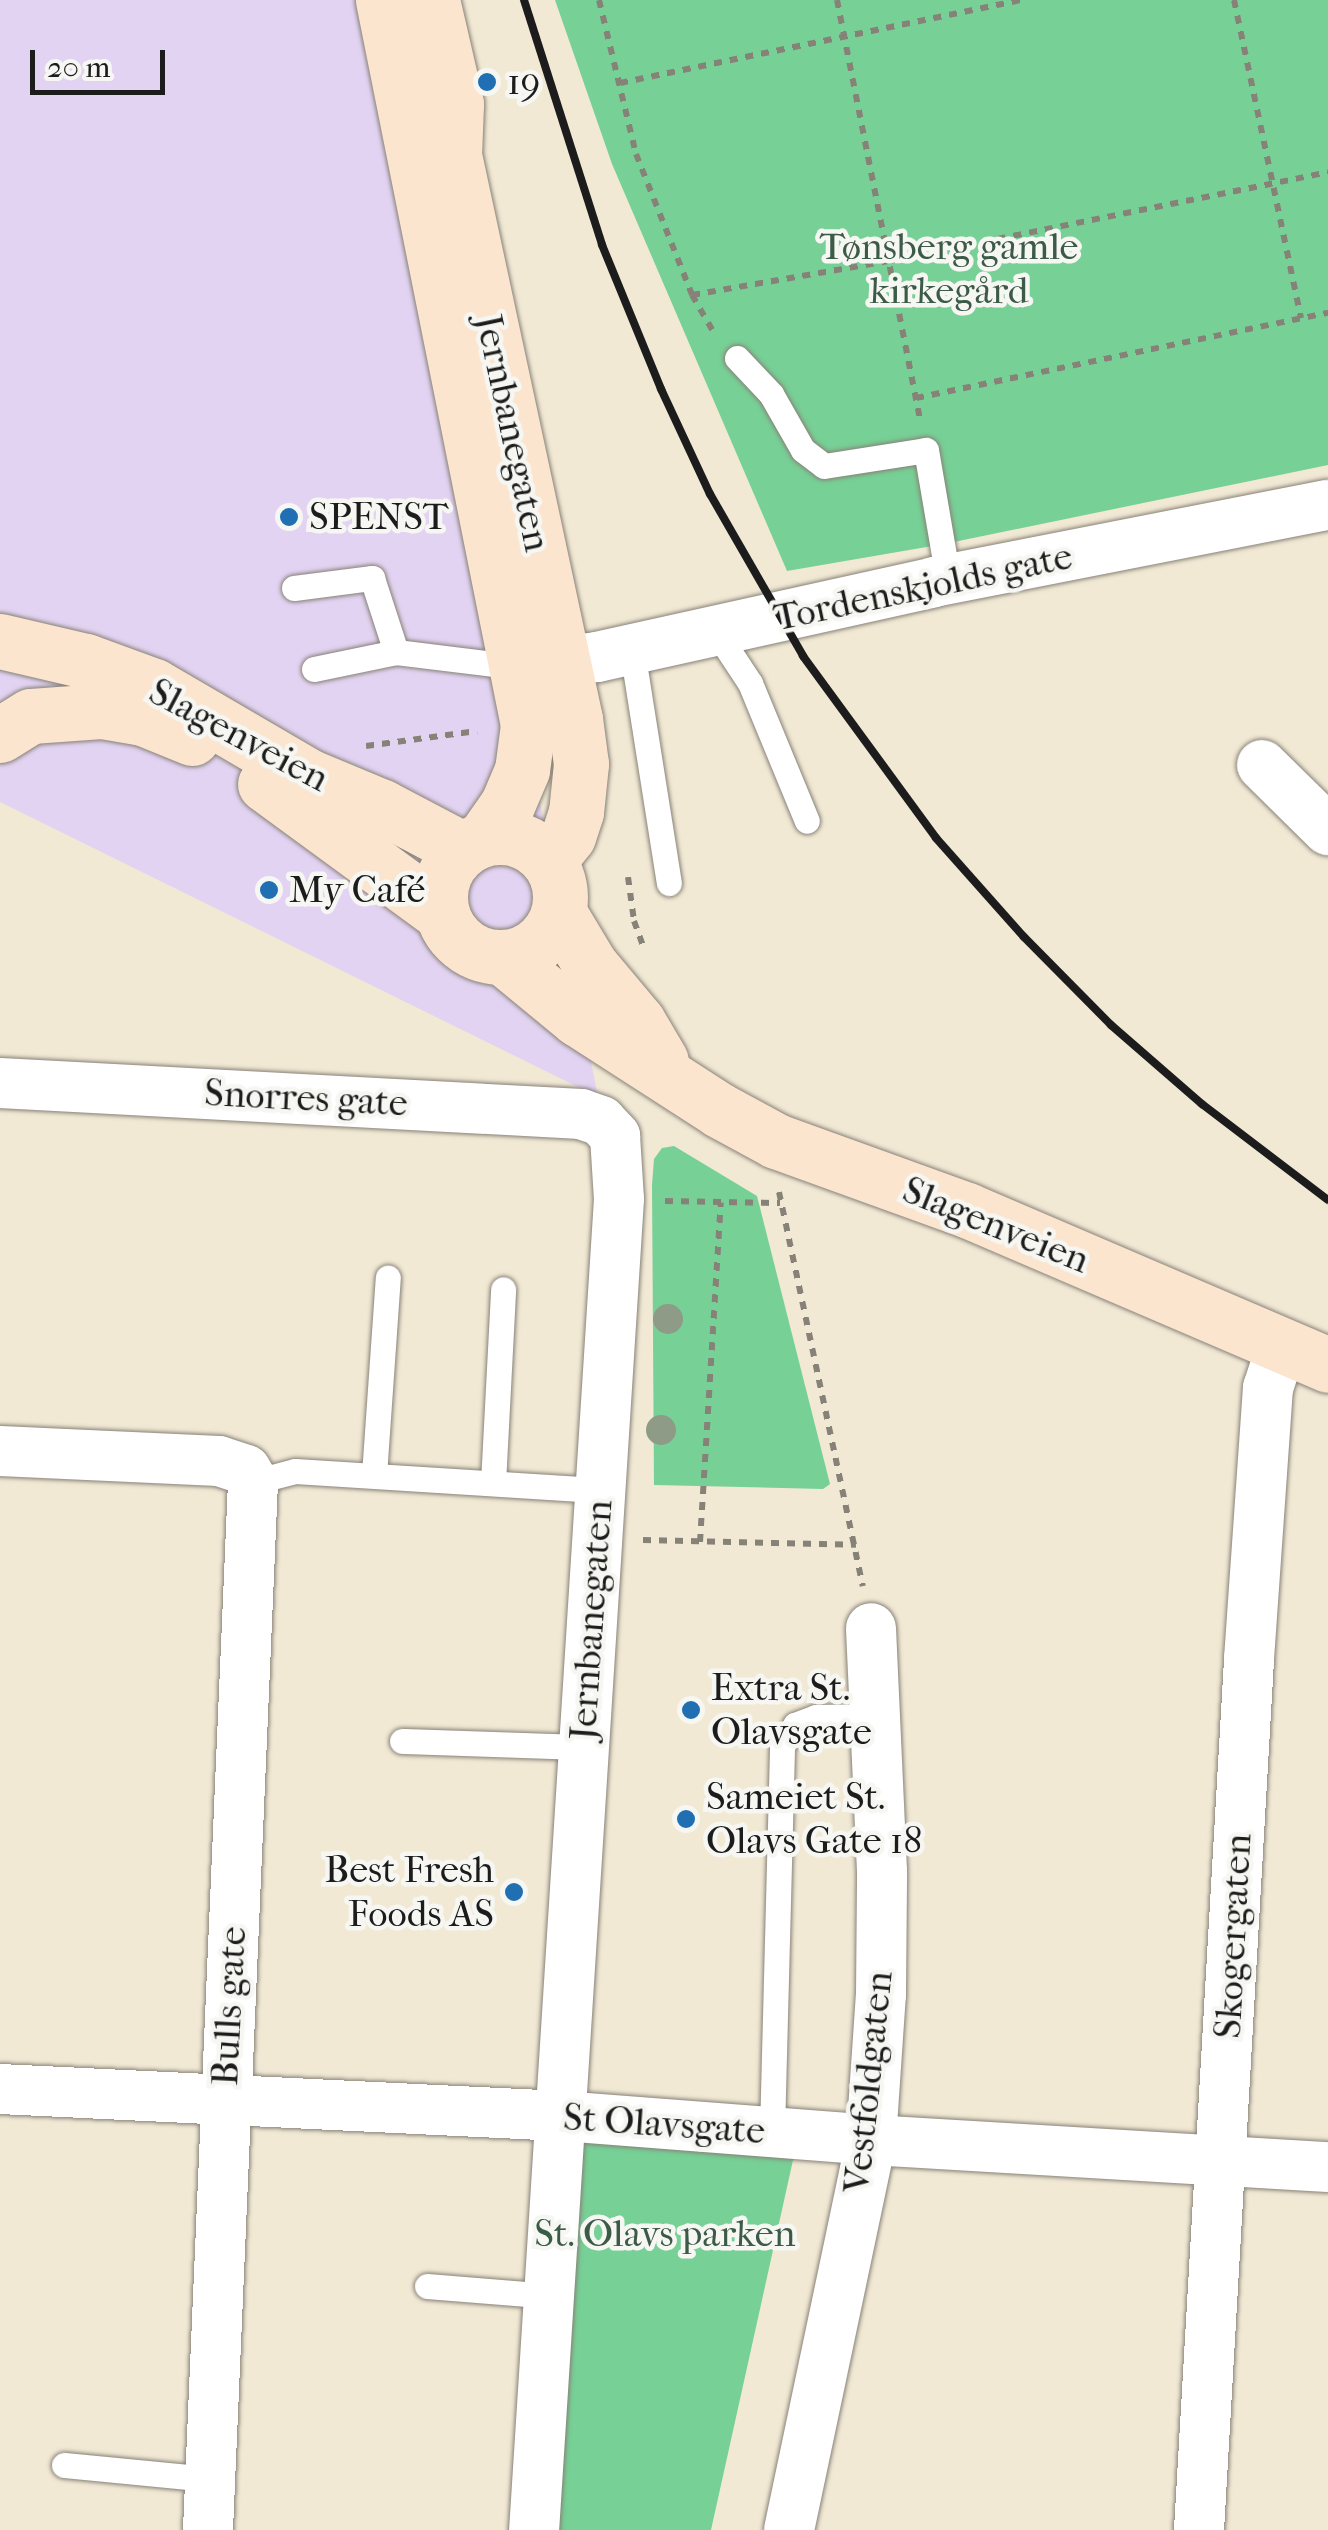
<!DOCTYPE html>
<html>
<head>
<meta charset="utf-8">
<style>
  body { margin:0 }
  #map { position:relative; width:1328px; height:2530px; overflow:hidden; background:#f2e9d5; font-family:"IM FELL French Canon",serif }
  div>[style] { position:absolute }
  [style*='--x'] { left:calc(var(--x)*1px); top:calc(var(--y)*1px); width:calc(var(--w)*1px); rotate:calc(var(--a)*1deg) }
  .built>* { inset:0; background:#e3d3f3 }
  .green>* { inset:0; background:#77d096 }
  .path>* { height:6px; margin-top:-3px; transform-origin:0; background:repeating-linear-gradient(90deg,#878278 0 8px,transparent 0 16px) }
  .roads { filter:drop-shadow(0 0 2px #878278) drop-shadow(0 0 2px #878278) }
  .lane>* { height:25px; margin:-12.5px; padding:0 12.5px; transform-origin:12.5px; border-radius:12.5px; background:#fff }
  .street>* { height:50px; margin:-25px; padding:0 25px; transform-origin:25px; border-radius:25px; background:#fff }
  .secondary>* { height:55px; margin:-27.5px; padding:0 27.5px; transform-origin:27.5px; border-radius:27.5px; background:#fce5cf }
  .secondary>.ring { margin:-27.5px; padding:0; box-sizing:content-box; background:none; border:55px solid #fce5cf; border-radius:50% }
  .rail>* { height:8px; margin:-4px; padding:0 4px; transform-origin:4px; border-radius:4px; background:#1c1c1c }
  .trees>* { width:30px; height:30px; margin:-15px; border-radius:50%; background:#8e9b87 }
  .dots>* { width:28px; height:28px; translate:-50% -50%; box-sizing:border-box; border:5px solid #f6f6f2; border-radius:50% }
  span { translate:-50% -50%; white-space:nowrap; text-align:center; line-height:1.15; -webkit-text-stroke:9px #f6f6f2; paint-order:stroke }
  .poi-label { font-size:38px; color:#1c1c1c }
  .left { translate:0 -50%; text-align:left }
  .right { translate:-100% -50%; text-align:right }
  .park-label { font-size:38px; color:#3c5b47 }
  .street-label { font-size:38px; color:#1c1c1c }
  .scale { position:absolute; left:30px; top:50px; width:135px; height:45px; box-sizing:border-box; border:5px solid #1c1c1c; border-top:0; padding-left:12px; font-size:30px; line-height:35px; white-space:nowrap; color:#1c1c1c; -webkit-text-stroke:8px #f6f6f2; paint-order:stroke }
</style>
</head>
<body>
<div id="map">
  <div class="built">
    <i style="clip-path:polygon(0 0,382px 0,598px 1097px,0 802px)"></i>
  </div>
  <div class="green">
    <i style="clip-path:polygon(555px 0,1328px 0,1328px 465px,944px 544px,787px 571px,612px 164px)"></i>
    <i style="clip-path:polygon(674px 1146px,757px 1196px,830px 1484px,823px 1489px,654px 1485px,652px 1185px,654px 1159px,662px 1148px)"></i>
    <i style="clip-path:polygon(565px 2121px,799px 2133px,711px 2530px,535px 2530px)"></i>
  </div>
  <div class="path">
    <i style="--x:599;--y:0;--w:158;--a:76.5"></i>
    <i style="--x:636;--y:154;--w:152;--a:68.3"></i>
    <i style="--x:692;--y:295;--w:44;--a:59.9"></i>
    <i style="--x:837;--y:0;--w:427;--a:78.8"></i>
    <i style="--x:1234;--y:0;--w:325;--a:78.1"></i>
    <i style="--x:620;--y:83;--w:410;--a:-11.7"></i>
    <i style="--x:692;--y:295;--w:199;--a:-9.8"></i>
    <i style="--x:888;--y:261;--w:449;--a:-11.4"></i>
    <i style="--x:916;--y:398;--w:421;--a:-11.7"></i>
    <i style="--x:366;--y:746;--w:112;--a:-7.7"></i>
    <i style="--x:628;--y:877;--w:44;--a:82.2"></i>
    <i style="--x:634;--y:921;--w:29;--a:70"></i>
    <i style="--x:779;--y:1192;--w:403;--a:78"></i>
    <i style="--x:665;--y:1201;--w:115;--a:1"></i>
    <i style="--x:643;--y:1540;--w:213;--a:1.3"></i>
    <i style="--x:700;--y:1542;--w:340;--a:-86.5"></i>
  </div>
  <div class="roads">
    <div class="lane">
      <i style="--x:737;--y:358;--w:50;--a:46.6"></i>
      <i style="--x:771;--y:394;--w:64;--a:60.3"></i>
      <i style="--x:803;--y:450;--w:26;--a:37"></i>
      <i style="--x:824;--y:466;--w:103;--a:-8.9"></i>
      <i style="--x:926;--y:450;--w:131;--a:80.3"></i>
      <i style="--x:294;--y:588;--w:79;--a:-7.3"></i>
      <i style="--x:372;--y:578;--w:78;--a:72"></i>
      <i style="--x:717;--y:633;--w:60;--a:56.6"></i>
      <i style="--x:750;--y:683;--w:149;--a:67.6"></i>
      <i style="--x:632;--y:650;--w:236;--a:81"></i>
      <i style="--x:314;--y:669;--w:84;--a:-11.7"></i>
      <i style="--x:396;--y:652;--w:124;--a:7"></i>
      <i style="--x:374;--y:1475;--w:198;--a:-86"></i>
      <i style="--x:253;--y:1482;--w:43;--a:-14.7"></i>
      <i style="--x:295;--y:1471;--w:306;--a:3.6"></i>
      <i style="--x:493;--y:1483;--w:194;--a:-87"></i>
      <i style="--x:402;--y:1741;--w:182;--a:1.9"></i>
      <i style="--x:772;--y:2131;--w:385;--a:-88.5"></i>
      <i style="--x:782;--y:1746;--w:25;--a:-58"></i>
      <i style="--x:795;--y:1725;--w:22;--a:-21"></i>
      <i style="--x:816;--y:1717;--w:59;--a:-1"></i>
      <i style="--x:427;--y:2286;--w:123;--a:4.6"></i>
      <i style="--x:64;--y:2465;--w:146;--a:5.5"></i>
    </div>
    <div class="street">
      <i style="--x:524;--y:666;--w:74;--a:-7"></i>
      <i style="--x:597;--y:657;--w:345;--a:-12.5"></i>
      <i style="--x:934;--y:582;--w:401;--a:-11.1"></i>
      <i style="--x:1262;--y:765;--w:93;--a:44.6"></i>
      <i style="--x:0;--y:1083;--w:582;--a:3.05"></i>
      <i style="--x:581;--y:1114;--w:21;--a:19"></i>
      <i style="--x:601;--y:1121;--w:21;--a:47"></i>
      <i style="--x:615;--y:1136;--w:63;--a:86.4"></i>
      <i style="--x:619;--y:1199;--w:1334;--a:93.65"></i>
      <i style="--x:0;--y:1451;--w:219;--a:2.6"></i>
      <i style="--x:219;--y:1461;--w:28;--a:18"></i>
      <i style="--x:246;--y:1470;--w:14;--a:60"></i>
      <i style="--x:253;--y:1482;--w:1049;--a:92.46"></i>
      <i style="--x:0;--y:2089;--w:563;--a:2.75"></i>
      <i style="--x:562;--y:2116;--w:310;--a:4.4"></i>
      <i style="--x:871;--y:2140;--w:458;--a:3.4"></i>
      <i style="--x:789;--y:2530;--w:399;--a:-78.1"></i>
      <i style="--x:871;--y:2140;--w:145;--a:-86.1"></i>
      <i style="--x:881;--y:1995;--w:124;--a:-89.5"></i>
      <i style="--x:882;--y:1871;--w:243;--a:-92.6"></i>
      <i style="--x:1199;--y:2530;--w:872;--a:-86.71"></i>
      <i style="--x:1249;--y:1659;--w:272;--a:-86"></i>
      <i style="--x:1268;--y:1388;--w:45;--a:-72"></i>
    </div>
    <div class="secondary">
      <i style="--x:383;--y:0;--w:739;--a:78.69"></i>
      <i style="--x:528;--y:725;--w:45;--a:97.6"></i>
      <i style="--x:522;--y:770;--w:38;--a:113"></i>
      <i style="--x:507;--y:805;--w:40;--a:124.9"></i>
      <i style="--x:432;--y:0;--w:107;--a:77"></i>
      <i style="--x:456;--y:104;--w:51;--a:92.2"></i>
      <i style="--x:454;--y:155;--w:577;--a:77.89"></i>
      <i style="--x:575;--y:719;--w:45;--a:82.4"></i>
      <i style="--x:581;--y:764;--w:48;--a:95.9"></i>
      <i style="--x:576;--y:812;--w:25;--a:108"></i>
      <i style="--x:568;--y:836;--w:31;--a:128"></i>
      <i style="--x:0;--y:641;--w:88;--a:13.1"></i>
      <i style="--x:86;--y:661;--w:72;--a:20.2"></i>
      <i style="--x:154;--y:686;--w:181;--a:30.3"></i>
      <i style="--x:310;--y:777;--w:78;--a:22.6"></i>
      <i style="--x:382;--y:807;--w:90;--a:27.7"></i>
      <i style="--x:0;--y:735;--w:36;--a:-32"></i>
      <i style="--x:31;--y:716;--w:70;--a:-4.1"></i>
      <i style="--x:101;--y:711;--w:43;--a:9.5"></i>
      <i style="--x:143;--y:718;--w:53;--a:22.2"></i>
      <i style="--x:265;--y:784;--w:218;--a:36.2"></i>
      <i class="ring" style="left:440px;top:837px;width:65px;height:65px"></i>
      <i style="--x:559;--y:913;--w:62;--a:58.9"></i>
      <i style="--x:591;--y:966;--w:73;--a:50"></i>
      <i style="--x:638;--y:1022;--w:45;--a:59.5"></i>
      <i style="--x:504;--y:958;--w:96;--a:39.5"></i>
      <i style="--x:578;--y:1019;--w:168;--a:32.8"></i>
      <i style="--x:719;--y:1110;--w:65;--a:28.5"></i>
      <i style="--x:776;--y:1141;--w:203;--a:19.9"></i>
      <i style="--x:967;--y:1210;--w:393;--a:23.2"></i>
    </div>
  </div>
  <div class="rail">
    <i style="--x:524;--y:0;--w:257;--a:72.3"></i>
    <i style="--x:602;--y:245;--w:156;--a:67.7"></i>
    <i style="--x:661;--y:389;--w:116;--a:65"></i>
    <i style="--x:710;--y:494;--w:187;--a:60.1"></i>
    <i style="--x:803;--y:656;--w:225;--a:53.8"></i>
    <i style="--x:936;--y:838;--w:132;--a:48.4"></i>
    <i style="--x:1024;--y:937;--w:124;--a:45.3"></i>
    <i style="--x:1111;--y:1025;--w:121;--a:41"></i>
    <i style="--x:1202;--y:1104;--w:158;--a:37.3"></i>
  </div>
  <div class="trees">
    <i style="left:668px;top:1319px"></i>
    <i style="left:661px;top:1430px"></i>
  </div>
  <div class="dots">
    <i style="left:487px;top:82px;background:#1f6fb2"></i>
    <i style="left:289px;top:517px;background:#1f6fb2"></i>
    <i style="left:269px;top:890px;background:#1f6fb2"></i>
    <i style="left:691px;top:1710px;background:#1f6fb2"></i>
    <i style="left:686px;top:1819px;background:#1f6fb2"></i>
    <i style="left:514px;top:1892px;background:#1f6fb2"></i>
  </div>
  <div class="poi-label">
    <span class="left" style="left:507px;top:82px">19</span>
    <span class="left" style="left:309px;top:517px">SPENST</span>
    <span class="left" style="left:289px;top:890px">My Café</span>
    <span class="left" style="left:711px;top:1710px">Extra St.<br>Olavsgate</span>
    <span class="left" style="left:706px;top:1819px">Sameiet St.<br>Olavs Gate 18</span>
    <span class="right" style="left:494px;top:1892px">Best Fresh<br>Foods AS</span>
  </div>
  <div class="park-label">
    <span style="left:949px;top:269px">Tønsberg gamle<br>kirkegård</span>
    <span style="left:665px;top:2234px">St. Olavs parken</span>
  </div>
  <div class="street-label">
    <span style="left:513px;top:433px;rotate:78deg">Jernbanegaten</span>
    <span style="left:923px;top:587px;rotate:-12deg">Tordenskjolds gate</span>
    <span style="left:239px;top:735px;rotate:28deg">Slagenveien</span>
    <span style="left:306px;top:1098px;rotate:3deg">Snorres gate</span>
    <span style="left:996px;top:1225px;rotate:22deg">Slagenveien</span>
    <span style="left:591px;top:1620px;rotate:-86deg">Jernbanegaten</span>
    <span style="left:1233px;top:1936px;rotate:-87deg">Skogergaten</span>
    <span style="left:229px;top:2006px;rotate:-87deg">Bulls gate</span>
    <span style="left:868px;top:2082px;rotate:-84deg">Vestfoldgaten</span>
    <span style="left:664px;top:2124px;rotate:4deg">St Olavsgate</span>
  </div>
  <div class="scale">20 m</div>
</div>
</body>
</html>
